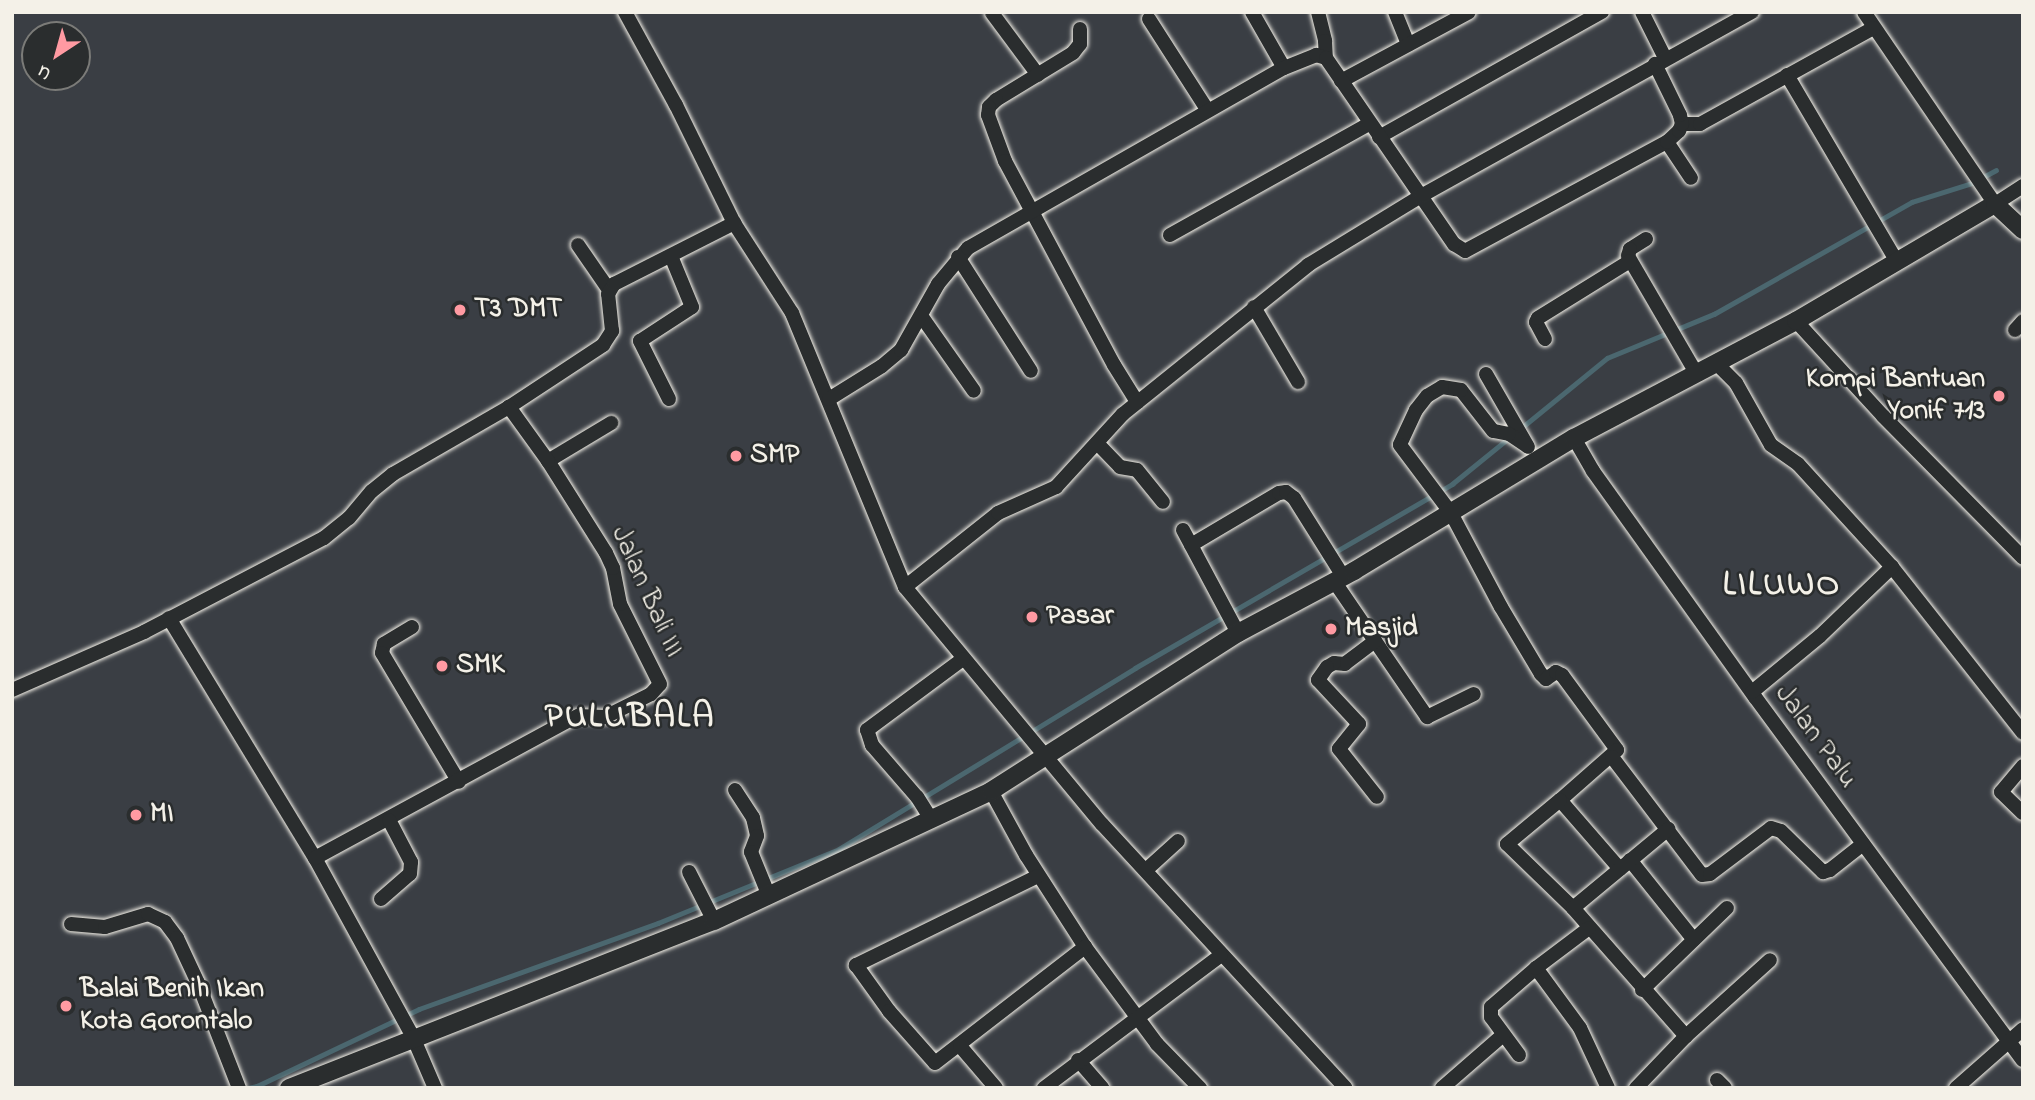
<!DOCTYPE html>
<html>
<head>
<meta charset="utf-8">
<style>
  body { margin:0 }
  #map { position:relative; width:2035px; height:1100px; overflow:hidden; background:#3a3e44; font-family:"Indie Flower",sans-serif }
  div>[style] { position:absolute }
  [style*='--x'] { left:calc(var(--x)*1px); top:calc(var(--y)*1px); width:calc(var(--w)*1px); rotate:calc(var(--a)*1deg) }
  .stream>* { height:4.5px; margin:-2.25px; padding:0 2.25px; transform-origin:2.25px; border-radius:2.25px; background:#4b676f }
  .roads { filter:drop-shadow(0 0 2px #f4f1e8) drop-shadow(0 0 2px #f4f1e8) }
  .minor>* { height:14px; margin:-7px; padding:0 7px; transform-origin:7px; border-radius:7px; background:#2a2d2e }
  .tertiary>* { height:18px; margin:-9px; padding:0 9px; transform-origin:9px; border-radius:9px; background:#2a2d2e }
  .dots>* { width:19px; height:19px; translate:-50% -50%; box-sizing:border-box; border:4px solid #2a2d2e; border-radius:50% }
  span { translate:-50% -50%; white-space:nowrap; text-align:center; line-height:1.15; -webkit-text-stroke:5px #2a2d2e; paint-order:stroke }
  .poi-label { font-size:28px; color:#f4f1e8; font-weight:700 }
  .left { translate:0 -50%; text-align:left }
  .right { translate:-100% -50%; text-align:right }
  .street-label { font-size:28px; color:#f4f1e8 }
  .district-label { font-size:35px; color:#f4f1e8; font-weight:700; letter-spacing:2px }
  .frame { position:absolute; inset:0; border:14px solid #f4f1e8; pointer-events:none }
  .north { position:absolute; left:21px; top:21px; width:70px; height:70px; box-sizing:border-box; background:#2a2d2e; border:2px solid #7b7b78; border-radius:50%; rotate:216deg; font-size:19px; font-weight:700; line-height:28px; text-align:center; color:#f4f1e8 }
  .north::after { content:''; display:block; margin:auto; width:24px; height:32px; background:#ff9aa2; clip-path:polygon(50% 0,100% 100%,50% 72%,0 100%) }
</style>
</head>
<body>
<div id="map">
  <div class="stream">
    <i style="--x:1520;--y:429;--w:112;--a:-39.2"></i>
    <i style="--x:1607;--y:358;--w:116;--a:-22.4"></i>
    <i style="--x:1714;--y:314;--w:227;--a:-29.5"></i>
    <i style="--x:1912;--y:202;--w:63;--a:-17.6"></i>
    <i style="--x:1972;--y:183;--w:27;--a:-28"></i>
    <i style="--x:248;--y:1088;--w:9;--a:-13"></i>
    <i style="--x:257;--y:1086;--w:179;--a:-25.4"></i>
    <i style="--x:419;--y:1009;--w:254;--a:-19.8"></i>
    <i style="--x:658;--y:923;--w:196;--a:-22.2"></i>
    <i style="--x:839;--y:849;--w:347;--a:-31.4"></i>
    <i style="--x:1135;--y:668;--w:367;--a:-30.1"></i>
    <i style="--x:1452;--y:484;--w:75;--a:-39"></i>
  </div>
  <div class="roads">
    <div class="minor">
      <i style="--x:625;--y:12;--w:106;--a:61.3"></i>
      <i style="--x:676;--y:105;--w:131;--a:63.8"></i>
      <i style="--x:734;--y:223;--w:107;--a:57.2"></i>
      <i style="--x:792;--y:313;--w:296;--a:67.6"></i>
      <i style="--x:905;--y:587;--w:308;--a:50.3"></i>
      <i style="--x:1102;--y:824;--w:359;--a:47.3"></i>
      <i style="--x:1252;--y:12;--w:64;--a:60.3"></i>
      <i style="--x:1318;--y:12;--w:30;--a:76"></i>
      <i style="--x:1325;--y:41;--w:17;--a:87"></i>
      <i style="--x:1395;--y:12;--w:35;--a:68"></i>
      <i style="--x:1642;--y:12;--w:51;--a:63.4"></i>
      <i style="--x:1864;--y:12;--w:232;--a:55.7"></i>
      <i style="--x:1995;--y:204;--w:33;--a:-33"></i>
      <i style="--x:992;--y:13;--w:77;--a:53.4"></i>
      <i style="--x:1149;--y:19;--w:109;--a:57.3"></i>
      <i style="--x:1080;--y:29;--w:15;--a:90"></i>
      <i style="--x:1080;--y:44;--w:11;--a:128"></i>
      <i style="--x:1073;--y:53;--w:90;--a:148.6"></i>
      <i style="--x:996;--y:100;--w:10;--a:135"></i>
      <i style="--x:989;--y:107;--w:8;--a:97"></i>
      <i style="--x:988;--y:115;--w:49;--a:69.7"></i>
      <i style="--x:1005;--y:161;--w:231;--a:61.9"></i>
      <i style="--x:1114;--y:365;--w:44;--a:58.1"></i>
      <i style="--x:1787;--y:75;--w:217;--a:59.5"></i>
      <i style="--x:1341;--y:81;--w:145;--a:-28.3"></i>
      <i style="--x:1682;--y:124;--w:18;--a:0"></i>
      <i style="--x:1700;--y:124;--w:198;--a:-29"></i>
      <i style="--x:1379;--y:137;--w:256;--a:-29.3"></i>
      <i style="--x:1667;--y:142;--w:43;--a:56.3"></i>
      <i style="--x:1170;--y:235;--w:228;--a:-29.2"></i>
      <i style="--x:1646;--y:239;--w:19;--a:148"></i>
      <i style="--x:1630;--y:249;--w:7;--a:106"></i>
      <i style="--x:1628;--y:256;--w:135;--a:59.8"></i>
      <i style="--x:578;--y:245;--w:55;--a:55.4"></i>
      <i style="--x:958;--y:257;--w:135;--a:57.4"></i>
      <i style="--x:1254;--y:307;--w:87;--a:59.6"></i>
      <i style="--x:922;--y:317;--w:90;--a:54.9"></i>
      <i style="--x:1796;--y:321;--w:129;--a:47.5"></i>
      <i style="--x:1883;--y:416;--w:199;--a:45.4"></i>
      <i style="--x:2015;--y:330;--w:12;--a:-48"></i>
      <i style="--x:1545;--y:339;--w:19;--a:-118"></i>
      <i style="--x:1536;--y:322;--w:4;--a:-63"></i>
      <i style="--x:1538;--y:318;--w:108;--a:-31.8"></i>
      <i style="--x:1716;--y:363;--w:28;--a:45"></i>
      <i style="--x:1736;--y:383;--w:71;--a:60.6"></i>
      <i style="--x:1771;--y:445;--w:33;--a:35"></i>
      <i style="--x:1798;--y:464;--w:139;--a:47.6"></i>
      <i style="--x:1892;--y:567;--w:211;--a:51.7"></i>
      <i style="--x:1486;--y:374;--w:84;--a:60.1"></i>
      <i style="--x:669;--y:399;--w:65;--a:-116.6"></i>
      <i style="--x:640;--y:341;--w:62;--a:-33.2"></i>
      <i style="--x:692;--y:307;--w:55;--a:-112.4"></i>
      <i style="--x:829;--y:399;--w:62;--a:-31.9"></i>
      <i style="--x:882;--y:366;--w:25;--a:-40"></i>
      <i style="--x:901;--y:350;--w:76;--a:-60.7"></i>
      <i style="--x:938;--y:284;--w:47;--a:-50.2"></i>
      <i style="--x:968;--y:248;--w:364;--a:-29.7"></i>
      <i style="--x:1284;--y:68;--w:35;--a:-22"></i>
      <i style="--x:1316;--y:55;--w:10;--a:17"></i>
      <i style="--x:1326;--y:58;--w:226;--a:55.5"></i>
      <i style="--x:1454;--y:244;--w:13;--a:32"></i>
      <i style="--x:1465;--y:251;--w:230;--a:-28.4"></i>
      <i style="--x:1667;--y:142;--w:16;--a:-43"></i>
      <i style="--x:1679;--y:131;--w:8;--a:-67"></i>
      <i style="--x:1682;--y:124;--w:9;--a:-103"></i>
      <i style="--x:1680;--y:115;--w:57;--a:-116.1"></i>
      <i style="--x:1574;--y:438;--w:38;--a:60"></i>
      <i style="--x:1593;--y:471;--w:278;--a:54.4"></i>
      <i style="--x:1755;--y:697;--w:451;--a:53.6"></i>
      <i style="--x:1097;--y:443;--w:33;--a:46"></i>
      <i style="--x:1120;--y:467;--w:17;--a:10"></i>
      <i style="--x:1137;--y:470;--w:41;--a:50.9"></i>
      <i style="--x:1527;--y:446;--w:22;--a:-146"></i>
      <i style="--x:1509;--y:434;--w:16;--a:-169"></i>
      <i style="--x:1493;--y:431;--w:52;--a:-128"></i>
      <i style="--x:1461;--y:390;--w:19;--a:-171"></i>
      <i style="--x:1442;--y:387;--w:17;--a:149"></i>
      <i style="--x:1427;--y:396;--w:18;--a:128"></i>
      <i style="--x:1416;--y:410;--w:38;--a:115"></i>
      <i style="--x:1400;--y:445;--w:85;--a:53.1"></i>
      <i style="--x:1451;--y:513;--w:106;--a:62"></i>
      <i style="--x:1501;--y:607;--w:78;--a:59.2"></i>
      <i style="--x:1541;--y:674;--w:7;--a:45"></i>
      <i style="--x:1546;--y:679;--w:12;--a:-35"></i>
      <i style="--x:1556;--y:672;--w:7;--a:27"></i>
      <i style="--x:1562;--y:675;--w:93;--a:53.7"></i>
      <i style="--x:1617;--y:750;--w:76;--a:138.7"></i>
      <i style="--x:548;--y:461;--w:74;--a:-31.1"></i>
      <i style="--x:1183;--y:530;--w:117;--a:61.9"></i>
      <i style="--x:1191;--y:545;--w:102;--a:-30.6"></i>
      <i style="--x:1279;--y:493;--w:7;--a:-8"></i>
      <i style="--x:1286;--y:492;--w:10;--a:37"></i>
      <i style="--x:1294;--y:498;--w:92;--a:57.9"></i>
      <i style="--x:1334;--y:581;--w:165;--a:55.6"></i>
      <i style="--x:1427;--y:717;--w:52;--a:-26.1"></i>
      <i style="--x:905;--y:587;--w:119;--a:-38.5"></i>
      <i style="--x:998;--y:513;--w:64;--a:-24.1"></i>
      <i style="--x:1056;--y:487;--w:99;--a:-47.5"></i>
      <i style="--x:1123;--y:414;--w:238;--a:-38.8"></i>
      <i style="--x:1308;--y:265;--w:132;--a:-31.4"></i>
      <i style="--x:1421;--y:196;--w:379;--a:-29.1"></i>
      <i style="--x:169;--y:618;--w:281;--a:58.7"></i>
      <i style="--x:315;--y:858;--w:204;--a:61.3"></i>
      <i style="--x:413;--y:1037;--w:56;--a:66.7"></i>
      <i style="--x:412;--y:627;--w:33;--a:149"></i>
      <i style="--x:384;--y:644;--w:9;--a:103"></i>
      <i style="--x:382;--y:653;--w:150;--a:59.2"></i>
      <i style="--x:1375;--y:641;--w:38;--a:143"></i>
      <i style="--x:1345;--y:664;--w:11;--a:-175"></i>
      <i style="--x:1334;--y:663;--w:8;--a:150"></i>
      <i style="--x:1327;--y:667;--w:16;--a:125"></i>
      <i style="--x:1318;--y:680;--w:60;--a:47"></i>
      <i style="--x:1359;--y:724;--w:32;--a:129"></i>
      <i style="--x:1339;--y:749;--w:61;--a:51.6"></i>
      <i style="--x:12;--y:690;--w:144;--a:-23.7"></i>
      <i style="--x:144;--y:632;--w:203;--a:-27.6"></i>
      <i style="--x:324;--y:538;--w:32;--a:-39"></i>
      <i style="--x:349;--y:518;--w:35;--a:-50"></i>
      <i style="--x:372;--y:491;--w:27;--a:-39"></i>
      <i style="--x:393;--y:474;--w:134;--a:-30"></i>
      <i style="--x:509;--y:407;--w:113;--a:-33.4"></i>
      <i style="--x:603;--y:345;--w:17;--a:-57"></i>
      <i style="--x:612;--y:331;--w:37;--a:-96"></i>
      <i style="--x:608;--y:294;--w:12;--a:-59"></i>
      <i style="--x:614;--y:284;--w:135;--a:-26.9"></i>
      <i style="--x:1752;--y:692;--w:88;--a:-39.5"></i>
      <i style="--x:1820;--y:636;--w:100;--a:-43.8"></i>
      <i style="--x:1612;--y:757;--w:148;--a:52.7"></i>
      <i style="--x:1702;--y:875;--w:8;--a:-7"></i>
      <i style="--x:1710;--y:874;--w:76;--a:-37"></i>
      <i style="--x:1771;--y:828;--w:10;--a:17"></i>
      <i style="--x:1781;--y:831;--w:59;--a:44.3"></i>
      <i style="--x:1823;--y:872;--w:7;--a:-16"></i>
      <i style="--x:1830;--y:870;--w:42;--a:-38.2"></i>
      <i style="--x:2023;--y:766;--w:34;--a:130"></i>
      <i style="--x:2001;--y:792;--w:30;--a:44"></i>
      <i style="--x:735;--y:790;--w:33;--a:57"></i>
      <i style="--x:753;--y:818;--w:18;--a:77"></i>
      <i style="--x:757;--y:836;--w:17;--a:111"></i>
      <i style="--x:751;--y:852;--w:48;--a:67.8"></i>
      <i style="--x:991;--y:791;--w:73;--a:61.3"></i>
      <i style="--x:1026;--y:855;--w:109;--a:57.3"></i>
      <i style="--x:1085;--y:947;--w:121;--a:53.4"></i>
      <i style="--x:1157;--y:1044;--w:62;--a:45.7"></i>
      <i style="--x:931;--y:819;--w:26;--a:-122"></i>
      <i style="--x:917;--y:797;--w:69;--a:-130.9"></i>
      <i style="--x:872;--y:745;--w:16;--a:-108"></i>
      <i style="--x:867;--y:730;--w:119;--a:-36.5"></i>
      <i style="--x:315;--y:858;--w:285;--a:-28.5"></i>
      <i style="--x:565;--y:722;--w:14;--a:-25"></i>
      <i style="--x:578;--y:716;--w:27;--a:2"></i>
      <i style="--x:605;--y:717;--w:51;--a:-26.6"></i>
      <i style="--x:651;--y:694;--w:13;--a:-48"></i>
      <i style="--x:660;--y:684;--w:89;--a:-116.6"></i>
      <i style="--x:620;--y:604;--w:37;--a:-101"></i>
      <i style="--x:613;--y:568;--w:17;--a:-115"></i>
      <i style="--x:606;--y:553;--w:109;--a:-122.2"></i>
      <i style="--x:548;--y:461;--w:67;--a:-125.8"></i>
      <i style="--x:1630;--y:860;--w:102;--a:51.3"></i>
      <i style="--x:1620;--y:869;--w:91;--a:-131"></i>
      <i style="--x:1560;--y:800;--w:69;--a:140.3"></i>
      <i style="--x:1507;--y:844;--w:92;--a:44.1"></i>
      <i style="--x:1573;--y:908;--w:171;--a:48.6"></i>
      <i style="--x:1146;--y:870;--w:43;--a:-42.2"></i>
      <i style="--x:689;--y:872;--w:55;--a:63"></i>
      <i style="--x:1038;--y:876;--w:203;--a:153.9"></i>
      <i style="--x:856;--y:965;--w:57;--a:54.3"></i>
      <i style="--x:889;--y:1011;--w:69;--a:48.5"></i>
      <i style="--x:935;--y:1063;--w:190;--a:-37.7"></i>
      <i style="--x:381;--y:899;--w:38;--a:-41"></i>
      <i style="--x:410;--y:874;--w:12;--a:-85"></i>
      <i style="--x:411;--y:862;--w:47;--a:-117.6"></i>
      <i style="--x:1573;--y:908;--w:124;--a:-39.7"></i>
      <i style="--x:71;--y:924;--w:34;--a:5"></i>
      <i style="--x:105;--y:927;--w:45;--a:-16.8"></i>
      <i style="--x:148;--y:914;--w:19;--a:25"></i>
      <i style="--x:165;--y:922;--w:20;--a:53"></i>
      <i style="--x:177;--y:938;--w:50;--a:65"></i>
      <i style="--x:198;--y:983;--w:113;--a:68.7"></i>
      <i style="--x:1536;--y:968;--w:74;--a:53.7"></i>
      <i style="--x:1580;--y:1028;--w:66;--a:65"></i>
      <i style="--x:1642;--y:990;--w:118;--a:-44"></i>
      <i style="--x:960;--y:1046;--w:55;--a:49.4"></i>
      <i style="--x:1519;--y:1055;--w:47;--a:-126.4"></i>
      <i style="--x:1491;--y:1017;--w:10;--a:-90"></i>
      <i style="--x:1491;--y:1007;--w:60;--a:-40.9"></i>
      <i style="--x:1536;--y:968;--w:66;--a:-37"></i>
      <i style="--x:1078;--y:1060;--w:37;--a:49"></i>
      <i style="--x:1717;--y:1080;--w:11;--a:45"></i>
      <i style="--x:1044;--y:1088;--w:221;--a:-36.9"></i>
      <i style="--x:1442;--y:1088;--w:81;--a:-41"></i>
      <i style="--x:1636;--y:1088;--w:72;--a:-46.1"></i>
      <i style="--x:1686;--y:1036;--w:113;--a:-42.1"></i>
      <i style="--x:1956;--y:1088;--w:89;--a:-41.4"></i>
    </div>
    <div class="tertiary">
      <i style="--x:289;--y:1088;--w:457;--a:-21.5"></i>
      <i style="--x:714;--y:921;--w:306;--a:-25.1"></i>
      <i style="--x:991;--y:791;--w:293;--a:-32.6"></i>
      <i style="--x:1238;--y:633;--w:132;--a:-28.1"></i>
      <i style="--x:1354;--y:571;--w:257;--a:-31.2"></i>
      <i style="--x:1574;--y:438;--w:251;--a:-27.8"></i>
      <i style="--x:1796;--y:321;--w:231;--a:-30.5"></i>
      <i style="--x:1995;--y:204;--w:38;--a:43"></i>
    </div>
  </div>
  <div class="dots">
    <i style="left:460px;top:310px;background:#ff9aa2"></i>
    <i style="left:1999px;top:396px;background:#ff9aa2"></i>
    <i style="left:736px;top:456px;background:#ff9aa2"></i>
    <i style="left:1032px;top:617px;background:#ff9aa2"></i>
    <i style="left:1331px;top:629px;background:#ff9aa2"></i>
    <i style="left:442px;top:666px;background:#ff9aa2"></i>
    <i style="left:136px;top:815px;background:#ff9aa2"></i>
    <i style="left:66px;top:1006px;background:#ff9aa2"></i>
  </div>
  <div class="poi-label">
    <span class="left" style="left:474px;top:310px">T3 DMT</span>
    <span class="right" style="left:1985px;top:396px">Kompi Bantuan<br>Yonif 713</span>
    <span class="left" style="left:750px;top:456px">SMP</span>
    <span class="left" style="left:1046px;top:617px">Pasar</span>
    <span class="left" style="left:1345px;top:629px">Masjid</span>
    <span class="left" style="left:456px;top:666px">SMK</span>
    <span class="left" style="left:150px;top:815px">MI</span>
    <span class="left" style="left:80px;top:1006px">Balai Benih Ikan<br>Kota Gorontalo</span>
  </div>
  <div class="street-label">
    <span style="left:646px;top:592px;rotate:66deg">Jalan Bali III</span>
    <span style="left:1815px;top:737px;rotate:54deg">Jalan Palu</span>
  </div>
  <div class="district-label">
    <span style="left:1782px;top:586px">LILUWO</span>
    <span style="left:630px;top:718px">PULUBALA</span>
  </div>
  <div class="frame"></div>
  <div class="north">U</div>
</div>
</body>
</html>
